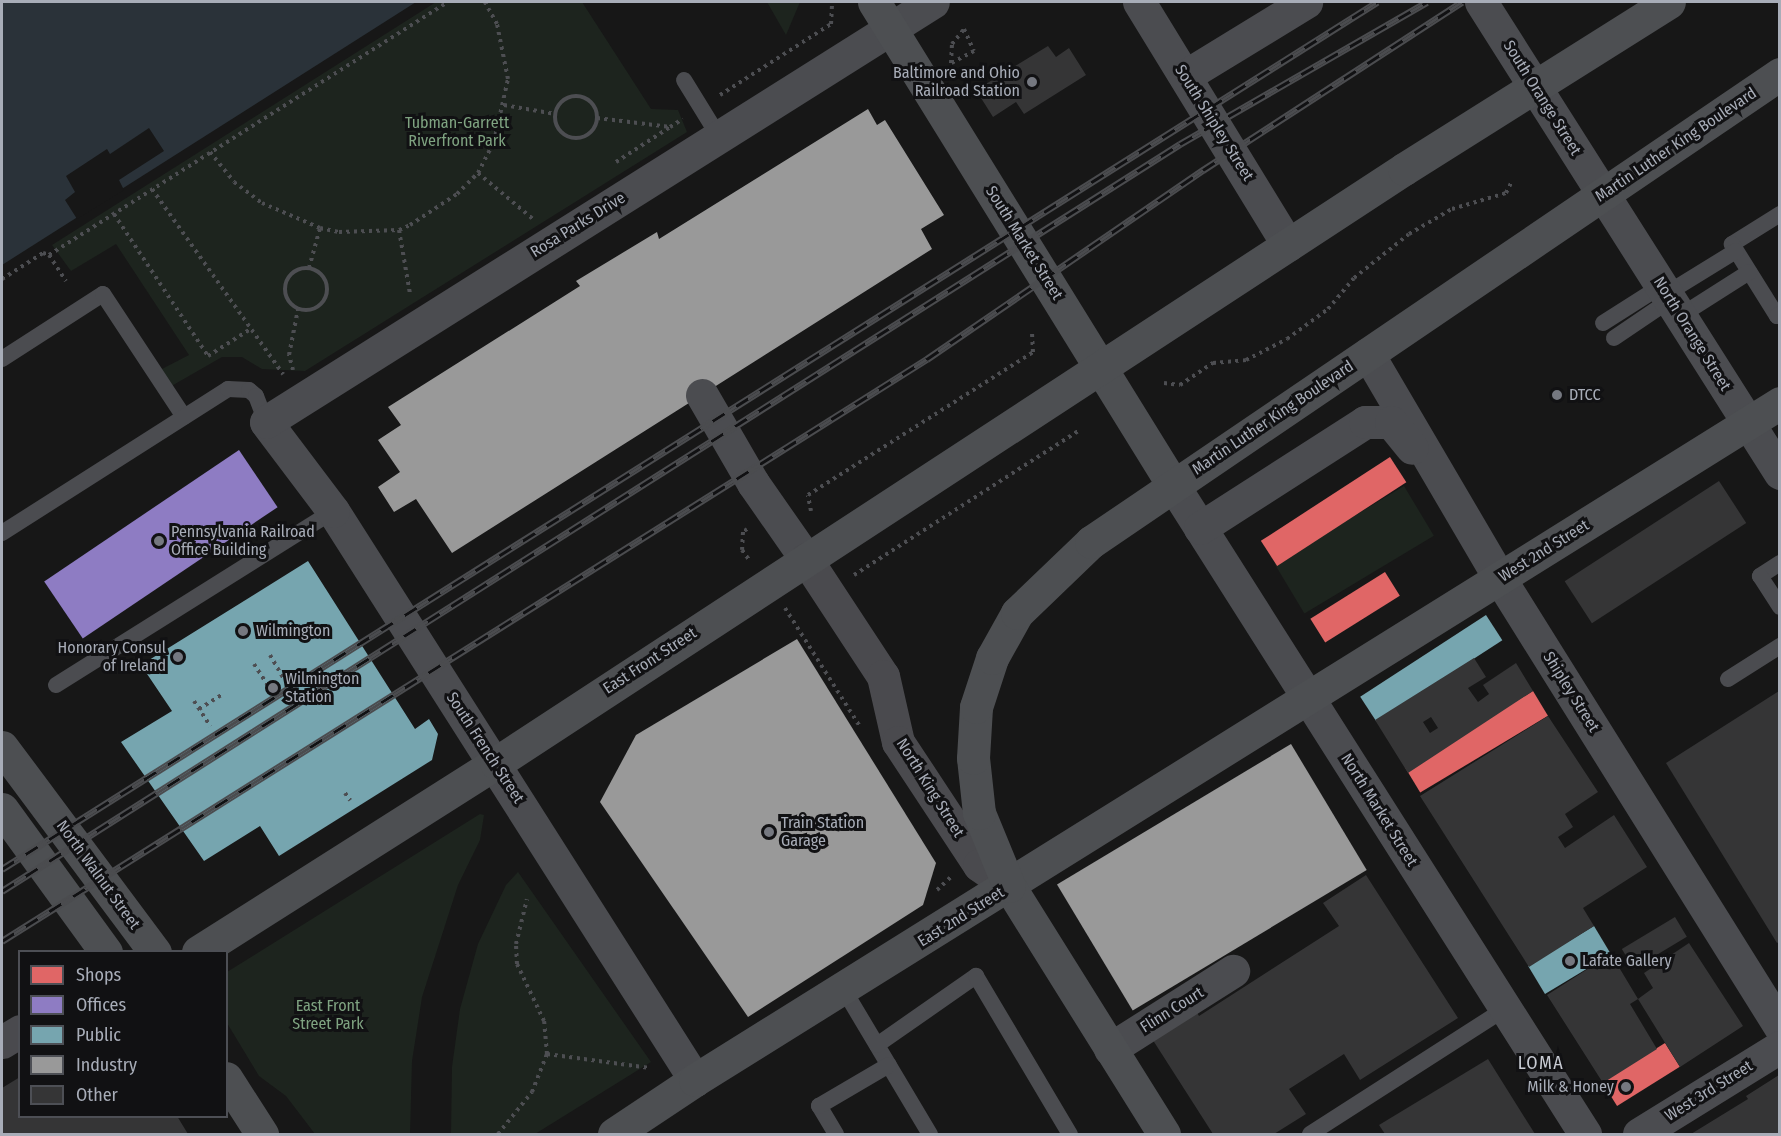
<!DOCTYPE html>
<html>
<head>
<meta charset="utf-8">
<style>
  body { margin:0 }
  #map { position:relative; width:1781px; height:1136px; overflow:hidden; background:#171717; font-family:"Fira Sans Condensed",sans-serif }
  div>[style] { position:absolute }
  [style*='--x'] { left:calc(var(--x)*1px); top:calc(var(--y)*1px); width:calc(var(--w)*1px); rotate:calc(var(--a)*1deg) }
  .green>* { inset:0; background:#1d241e; transform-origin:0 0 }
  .water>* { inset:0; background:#2a3239 }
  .pier>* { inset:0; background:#171717 }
  .shops>* { inset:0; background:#e06666; transform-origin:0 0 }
  .offices>* { inset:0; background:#8e7cc3; transform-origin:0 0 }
  .public>* { inset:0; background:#76a5af; transform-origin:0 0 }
  .industry>* { inset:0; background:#999; transform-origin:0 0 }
  .building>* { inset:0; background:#353536; transform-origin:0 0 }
  .path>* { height:4px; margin-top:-2px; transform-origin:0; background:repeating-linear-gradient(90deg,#4d4e52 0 3px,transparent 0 7.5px) }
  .path>.ring { margin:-2px; padding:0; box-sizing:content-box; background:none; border:4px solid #4d4e52; border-radius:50% }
  .lane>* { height:16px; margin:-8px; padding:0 8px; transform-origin:8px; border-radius:8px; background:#4b4c50 }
  .street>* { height:33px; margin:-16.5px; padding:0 16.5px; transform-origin:16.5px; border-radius:16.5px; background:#4b4c50 }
  .secondary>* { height:33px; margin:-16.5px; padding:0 16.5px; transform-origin:16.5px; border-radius:16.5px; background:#4a4a4e }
  .primary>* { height:33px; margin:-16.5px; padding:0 16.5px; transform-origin:16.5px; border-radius:16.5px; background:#4d4f52 }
  .rail>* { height:7px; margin-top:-3.5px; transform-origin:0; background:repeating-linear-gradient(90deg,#111113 0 14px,#4b4c4f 0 28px); box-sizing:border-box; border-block:2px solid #4b4c4f }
  .dots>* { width:16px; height:16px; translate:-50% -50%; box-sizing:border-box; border:3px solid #111113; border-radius:50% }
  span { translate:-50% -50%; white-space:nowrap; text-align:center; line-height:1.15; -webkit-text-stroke:6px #111113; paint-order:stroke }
  .poi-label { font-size:16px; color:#a8adb8 }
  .right { translate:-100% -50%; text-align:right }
  .left { translate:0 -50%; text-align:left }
  .street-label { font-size:16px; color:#a8adb8 }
  .park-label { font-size:16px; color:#7fa381 }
  .neighbourhood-label { font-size:18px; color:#c9ccd4; letter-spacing:1.5px }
  .frame { position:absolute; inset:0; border:3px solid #a8adb8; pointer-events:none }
  .legend { position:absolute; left:18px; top:950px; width:210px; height:168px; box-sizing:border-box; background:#111113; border:2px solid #4d4f55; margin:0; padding:8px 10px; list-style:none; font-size:18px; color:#a8adb8 }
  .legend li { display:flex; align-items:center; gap:12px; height:30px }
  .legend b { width:30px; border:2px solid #4d4f55 }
</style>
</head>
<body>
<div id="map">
  <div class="green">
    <i style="clip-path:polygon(436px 2px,582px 2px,651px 109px,678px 110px,687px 132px,305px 371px,262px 369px,242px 357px,222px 357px,168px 388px,158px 371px,189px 355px,116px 244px,71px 271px,52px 245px)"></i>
    <i style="clip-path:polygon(767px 2px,800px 2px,786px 35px)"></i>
    <i style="left:1404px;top:486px;width:58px;height:151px;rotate:59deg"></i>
    <i style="clip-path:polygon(480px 814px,484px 815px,480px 840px,458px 885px,422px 997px,412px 1061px,410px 1134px,315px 1134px,286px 1096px,259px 1076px,227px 1023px,227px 972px)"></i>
    <i style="clip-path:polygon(518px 872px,651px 1062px,535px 1134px,451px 1134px,452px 1067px,460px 1009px,478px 944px,506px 885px)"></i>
  </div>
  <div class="water">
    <i style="clip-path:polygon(2px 2px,416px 2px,2px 265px)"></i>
  </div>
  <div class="pier">
    <i style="clip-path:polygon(149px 128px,164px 151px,119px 180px,124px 190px,77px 219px,65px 200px,75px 192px,66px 176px,107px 149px,110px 154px)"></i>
  </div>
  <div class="shops">
    <i style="left:1390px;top:457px;width:30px;height:154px;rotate:57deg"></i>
    <i style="left:1385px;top:572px;width:28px;height:88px;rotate:58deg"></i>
    <i style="left:1533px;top:691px;width:29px;height:149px;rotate:59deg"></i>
    <i style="left:1665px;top:1043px;width:28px;height:74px;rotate:58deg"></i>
  </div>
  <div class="offices">
    <i style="left:239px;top:450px;width:69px;height:235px;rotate:56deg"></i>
  </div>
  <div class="public">
    <i style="clip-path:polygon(308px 561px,415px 729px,429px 719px,438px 734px,432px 760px,279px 856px,260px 826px,204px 861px,121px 742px,172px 711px,141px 665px)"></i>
    <i style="left:1486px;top:615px;width:30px;height:150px;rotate:57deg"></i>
    <i style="left:1594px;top:926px;width:33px;height:77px;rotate:59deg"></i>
  </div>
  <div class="industry">
    <i style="clip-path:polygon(868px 109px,877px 125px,885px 120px,944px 215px,921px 229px,932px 249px,452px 553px,416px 499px,394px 512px,378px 487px,400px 472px,378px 440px,401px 425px,388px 407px,580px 286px,576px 281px,657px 232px,659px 239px)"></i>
    <i style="clip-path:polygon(797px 639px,936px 863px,923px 905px,748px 1017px,600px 802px,636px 735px)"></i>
    <i style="left:1291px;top:744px;width:147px;height:273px;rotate:59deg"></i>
  </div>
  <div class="building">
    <i style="clip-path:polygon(1048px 46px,1056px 57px,1069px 48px,1086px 75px,1024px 114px,1016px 102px,993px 117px,976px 90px)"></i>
    <i style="left:1719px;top:481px;width:50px;height:184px;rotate:57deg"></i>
    <i style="clip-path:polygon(evenodd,1474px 658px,1486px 677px,1468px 688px,1478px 702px,1489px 694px,1483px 685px,1516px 663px,1533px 691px,1408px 773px,1375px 720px,1474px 658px,1431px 717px,1438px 728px,1430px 733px,1423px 722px,1431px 717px)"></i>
    <i style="clip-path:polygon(1779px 691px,1779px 942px,1777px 943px,1666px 763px)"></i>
    <i style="clip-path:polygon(1548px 716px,1598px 792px,1565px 814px,1573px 827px,1558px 837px,1565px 848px,1614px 815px,1647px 867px,1583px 908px,1594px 926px,1529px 967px,1420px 796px)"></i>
    <i style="clip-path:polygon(1366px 875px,1458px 1018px,1360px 1080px,1344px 1054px,1289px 1089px,1306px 1114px,1274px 1134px,1213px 1134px,1149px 1034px,1193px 1006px,1199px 1016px,1339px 926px,1323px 903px)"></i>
    <i style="left:1675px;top:917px;width:23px;height:62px;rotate:59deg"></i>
    <i style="clip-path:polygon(1689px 943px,1743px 1026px,1680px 1067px,1638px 999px,1653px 988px,1644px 973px)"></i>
    <i style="clip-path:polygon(1611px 954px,1638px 999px,1630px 1004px,1657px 1049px,1603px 1083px,1547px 995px)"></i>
    <i style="clip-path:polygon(1488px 1059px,1535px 1134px,1385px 1134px,1379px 1125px)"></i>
    <i style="clip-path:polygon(1779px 1075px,1779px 1134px,1691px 1134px,1748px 1099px,1746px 1096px)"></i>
    <i style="clip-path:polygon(20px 1077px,20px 1116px,177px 1116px,188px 1134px,2px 1134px,2px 1088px)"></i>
  </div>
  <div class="path">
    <i style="--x:964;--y:29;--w:24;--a:66"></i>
    <i style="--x:974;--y:51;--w:26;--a:152"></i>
    <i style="--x:951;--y:63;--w:19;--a:-87"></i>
    <i style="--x:952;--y:44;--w:19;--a:-51"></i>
    <i style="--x:720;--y:95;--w:132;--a:-32.6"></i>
    <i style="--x:831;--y:24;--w:22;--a:-87"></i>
    <i class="ring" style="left:555px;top:96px;width:38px;height:38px"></i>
    <i style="--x:504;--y:105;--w:52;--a:10"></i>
    <i style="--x:597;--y:118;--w:74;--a:7"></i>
    <i style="--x:670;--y:127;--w:15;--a:-32"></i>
    <i style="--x:210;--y:152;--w:38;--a:51"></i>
    <i style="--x:234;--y:182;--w:35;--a:37"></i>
    <i style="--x:262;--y:203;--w:63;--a:23.3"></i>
    <i style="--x:320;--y:228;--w:19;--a:12"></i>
    <i style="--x:339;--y:232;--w:60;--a:-1.9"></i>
    <i style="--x:399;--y:230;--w:12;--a:-24"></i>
    <i style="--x:410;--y:225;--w:56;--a:-33.4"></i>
    <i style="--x:457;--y:194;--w:30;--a:-45"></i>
    <i style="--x:478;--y:173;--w:35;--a:-63"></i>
    <i style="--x:494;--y:142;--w:65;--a:-77.5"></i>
    <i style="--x:508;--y:79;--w:56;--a:-101.3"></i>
    <i style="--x:497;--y:24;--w:25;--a:-119"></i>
    <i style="--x:616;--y:162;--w:64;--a:-32.9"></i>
    <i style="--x:478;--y:173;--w:72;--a:39.9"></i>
    <i style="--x:152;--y:189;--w:227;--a:54.7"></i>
    <i style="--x:114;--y:214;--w:170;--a:56.5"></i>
    <i style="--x:208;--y:356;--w:49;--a:-32.4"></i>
    <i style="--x:399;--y:230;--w:65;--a:80.2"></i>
    <i style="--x:49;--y:255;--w:31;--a:57"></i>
    <i style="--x:309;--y:268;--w:41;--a:-74.6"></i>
    <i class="ring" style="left:285px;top:268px;width:38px;height:38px"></i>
    <i style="--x:2;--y:279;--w:49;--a:-32.4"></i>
    <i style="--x:43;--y:253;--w:6;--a:18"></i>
    <i style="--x:49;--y:255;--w:472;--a:-32.4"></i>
    <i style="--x:293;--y:370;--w:16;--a:-105"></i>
    <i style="--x:289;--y:355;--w:47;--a:-78.9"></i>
    <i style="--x:1164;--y:383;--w:16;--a:7"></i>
    <i style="--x:1180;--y:385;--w:40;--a:-34"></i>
    <i style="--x:1213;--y:363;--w:33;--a:-5"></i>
    <i style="--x:1246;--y:360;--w:46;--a:-27.1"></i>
    <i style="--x:1287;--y:339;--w:51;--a:-36.2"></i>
    <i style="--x:1328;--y:309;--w:40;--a:-50"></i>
    <i style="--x:1354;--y:278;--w:70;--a:-38.7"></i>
    <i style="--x:1409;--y:234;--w:50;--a:-30.2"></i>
    <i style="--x:1452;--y:209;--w:56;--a:-16.5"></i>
    <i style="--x:1506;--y:193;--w:11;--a:-63"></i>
    <i style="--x:811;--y:511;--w:16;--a:-101"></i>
    <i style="--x:808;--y:495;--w:267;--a:-32.4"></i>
    <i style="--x:1033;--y:352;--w:22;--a:-93"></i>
    <i style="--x:747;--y:529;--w:5;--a:143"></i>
    <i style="--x:743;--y:532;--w:18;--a:93"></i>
    <i style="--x:742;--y:550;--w:14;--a:54"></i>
    <i style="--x:854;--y:575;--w:266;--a:-32.7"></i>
    <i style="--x:785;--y:608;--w:142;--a:57.7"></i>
    <i style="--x:270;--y:655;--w:28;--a:60"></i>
    <i style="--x:254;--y:664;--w:30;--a:57"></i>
    <i style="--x:194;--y:701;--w:30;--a:57"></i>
    <i style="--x:199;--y:709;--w:28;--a:-32"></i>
    <i style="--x:345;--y:793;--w:9;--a:54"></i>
    <i style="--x:937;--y:890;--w:19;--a:-43"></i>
    <i style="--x:547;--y:1054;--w:104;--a:7.7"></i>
    <i style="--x:498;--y:1134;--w:54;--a:-51"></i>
    <i style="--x:532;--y:1092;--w:41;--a:-68.5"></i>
    <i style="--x:547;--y:1054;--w:33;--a:-95"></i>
    <i style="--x:544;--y:1021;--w:63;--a:-115.3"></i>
    <i style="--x:517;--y:964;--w:20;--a:-93"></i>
    <i style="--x:516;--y:944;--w:46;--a:-76.3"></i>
  </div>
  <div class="lane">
    <i style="--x:684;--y:80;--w:67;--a:58.4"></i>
    <i style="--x:1780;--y:214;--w:57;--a:148"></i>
    <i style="--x:1732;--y:244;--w:85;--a:58"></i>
    <i style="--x:1777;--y:316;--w:4;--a:-34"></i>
    <i style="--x:1666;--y:294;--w:82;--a:-31.6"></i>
    <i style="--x:1680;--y:316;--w:82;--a:-32.5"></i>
    <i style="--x:1603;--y:323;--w:69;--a:-32.5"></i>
    <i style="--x:1614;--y:338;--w:68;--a:-34.2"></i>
    <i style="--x:2;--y:359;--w:120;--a:-32.8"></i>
    <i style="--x:103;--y:294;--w:147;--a:56.6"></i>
    <i style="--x:2;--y:533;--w:268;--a:-32.5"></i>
    <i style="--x:228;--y:389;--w:21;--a:3"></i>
    <i style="--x:249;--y:390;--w:9;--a:41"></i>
    <i style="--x:256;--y:396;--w:28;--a:69"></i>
    <i style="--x:1780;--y:563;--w:24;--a:147"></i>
    <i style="--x:1760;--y:576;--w:37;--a:57"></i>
    <i style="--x:1728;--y:679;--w:62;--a:-32.4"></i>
    <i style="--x:56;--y:685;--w:327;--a:-32.1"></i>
    <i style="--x:844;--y:990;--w:168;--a:59.2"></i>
    <i style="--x:877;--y:1045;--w:121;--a:-34.9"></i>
    <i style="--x:976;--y:976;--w:184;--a:59.3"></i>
    <i style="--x:836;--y:1134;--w:33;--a:-121"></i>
    <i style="--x:819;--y:1106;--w:81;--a:-30.4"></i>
    <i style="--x:1310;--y:1134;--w:232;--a:-32.7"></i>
  </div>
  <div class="street">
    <i style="--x:1139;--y:2;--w:285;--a:58.5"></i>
    <i style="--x:1481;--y:2;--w:558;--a:57.59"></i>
    <i style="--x:1185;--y:76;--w:142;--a:-31.4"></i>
    <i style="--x:1368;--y:354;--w:261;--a:59.6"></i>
    <i style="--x:1500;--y:579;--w:528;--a:57.99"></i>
    <i style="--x:702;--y:395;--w:102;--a:59.9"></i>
    <i style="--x:753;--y:483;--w:93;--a:55.1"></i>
    <i style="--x:1173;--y:485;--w:769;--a:57.59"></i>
    <i style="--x:1200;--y:528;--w:196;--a:-32.7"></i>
    <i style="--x:1365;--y:422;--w:26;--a:0"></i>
    <i style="--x:1391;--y:422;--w:33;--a:51"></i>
    <i style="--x:1110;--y:1049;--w:146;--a:-32.4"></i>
    <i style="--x:695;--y:1080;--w:674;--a:-122.46"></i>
    <i style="--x:333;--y:511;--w:111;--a:-127"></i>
    <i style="--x:266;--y:422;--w:788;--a:-32.2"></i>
    <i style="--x:1639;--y:1134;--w:166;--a:-31.7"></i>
  </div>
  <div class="secondary">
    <i style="--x:806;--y:559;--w:140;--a:56.7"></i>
    <i style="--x:883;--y:676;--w:68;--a:77.2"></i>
    <i style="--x:898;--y:742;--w:147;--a:56.6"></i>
    <i style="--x:979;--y:865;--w:37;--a:35"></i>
    <i style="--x:2;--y:1042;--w:21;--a:-31"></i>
  </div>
  <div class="primary">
    <i style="--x:874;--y:2;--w:568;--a:58.24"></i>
    <i style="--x:2;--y:747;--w:256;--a:53.3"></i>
    <i style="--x:2;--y:809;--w:177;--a:54"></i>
    <i style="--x:198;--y:952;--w:353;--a:-32.4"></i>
    <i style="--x:496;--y:763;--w:1085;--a:-33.19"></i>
    <i style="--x:1404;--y:169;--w:313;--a:-32.2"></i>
    <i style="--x:226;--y:1078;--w:67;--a:57.3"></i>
    <i style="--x:614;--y:1134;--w:97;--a:-33.7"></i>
    <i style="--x:695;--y:1080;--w:1279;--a:-31.96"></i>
    <i style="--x:1164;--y:1134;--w:292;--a:-122"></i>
    <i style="--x:1009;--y:886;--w:79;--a:-112.3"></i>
    <i style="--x:979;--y:813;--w:55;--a:-96.2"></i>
    <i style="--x:973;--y:758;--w:51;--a:-86.6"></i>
    <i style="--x:976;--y:707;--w:52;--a:-71.9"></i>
    <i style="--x:992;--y:658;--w:51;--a:-60.9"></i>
    <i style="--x:1017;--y:613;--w:103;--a:-43.8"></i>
    <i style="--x:1091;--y:542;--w:833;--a:-34.19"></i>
  </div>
  <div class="rail">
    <i style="--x:2;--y:869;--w:1626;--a:-32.23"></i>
    <i style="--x:2;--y:891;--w:1395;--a:-32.38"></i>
    <i style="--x:1180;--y:144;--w:285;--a:-29.9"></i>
    <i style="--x:2;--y:941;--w:1093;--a:-32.18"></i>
    <i style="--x:927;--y:359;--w:335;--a:-34.4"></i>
    <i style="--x:1203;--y:170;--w:309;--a:-33"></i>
  </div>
  <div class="dots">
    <i style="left:1032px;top:82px;background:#757880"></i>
    <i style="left:1557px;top:395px;background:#757880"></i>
    <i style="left:159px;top:541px;background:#757880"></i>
    <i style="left:243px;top:631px;background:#757880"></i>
    <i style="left:178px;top:657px;background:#757880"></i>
    <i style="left:273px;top:688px;background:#757880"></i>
    <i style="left:769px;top:832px;background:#757880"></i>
    <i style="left:1570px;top:961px;background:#757880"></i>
    <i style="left:1626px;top:1087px;background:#757880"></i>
  </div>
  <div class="poi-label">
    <span class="right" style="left:1020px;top:82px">Baltimore and Ohio<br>Railroad Station</span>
    <span class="left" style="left:1569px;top:395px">DTCC</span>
    <span class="left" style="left:171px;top:541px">Pennsylvania Railroad<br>Office Building</span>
    <span class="left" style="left:256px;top:631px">Wilmington</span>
    <span class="right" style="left:166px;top:657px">Honorary Consul<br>of Ireland</span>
    <span class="left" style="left:285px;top:688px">Wilmington<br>Station</span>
    <span class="left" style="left:781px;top:832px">Train Station<br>Garage</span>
    <span class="left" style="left:1582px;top:961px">Lafate Gallery</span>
    <span class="right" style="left:1614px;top:1087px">Milk &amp; Honey</span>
  </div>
  <div class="street-label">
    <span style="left:1542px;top:98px;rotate:58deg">South Orange Street</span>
    <span style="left:1214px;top:123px;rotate:58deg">South Shipley Street</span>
    <span style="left:1676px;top:145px;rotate:-34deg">Martin Luther King Boulevard</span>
    <span style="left:578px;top:225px;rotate:-32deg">Rosa Parks Drive</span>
    <span style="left:1024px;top:243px;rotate:58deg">South Market Street</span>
    <span style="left:1692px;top:334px;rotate:58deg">North Orange Street</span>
    <span style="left:1273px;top:418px;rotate:-34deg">Martin Luther King Boulevard</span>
    <span style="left:1544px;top:551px;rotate:-32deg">West 2nd Street</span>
    <span style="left:650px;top:661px;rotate:-33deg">East Front Street</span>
    <span style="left:1571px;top:692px;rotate:58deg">Shipley Street</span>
    <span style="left:485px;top:748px;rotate:57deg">South French Street</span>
    <span style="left:930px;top:788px;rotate:58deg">North King Street</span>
    <span style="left:1379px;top:810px;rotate:58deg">North Market Street</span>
    <span style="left:98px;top:875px;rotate:54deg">North Walnut Street</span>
    <span style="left:961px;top:917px;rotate:-32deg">East 2nd Street</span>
    <span style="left:1172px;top:1010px;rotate:-32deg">Flinn Court</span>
    <span style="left:1709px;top:1091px;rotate:-32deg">West 3rd Street</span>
  </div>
  <div class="park-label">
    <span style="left:457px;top:132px">Tubman-Garrett<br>Riverfront Park</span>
    <span style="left:328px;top:1015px">East Front<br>Street Park</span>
  </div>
  <div class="neighbourhood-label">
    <span style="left:1541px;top:1063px">LOMA</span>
  </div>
  <div class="frame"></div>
  <ul class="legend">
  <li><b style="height:16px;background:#e06666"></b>Shops</li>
  <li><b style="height:16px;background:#8e7cc3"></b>Offices</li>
  <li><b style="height:16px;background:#76a5af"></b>Public</li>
  <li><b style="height:16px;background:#999"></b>Industry</li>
  <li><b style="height:16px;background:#353536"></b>Other</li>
  </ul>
</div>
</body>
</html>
